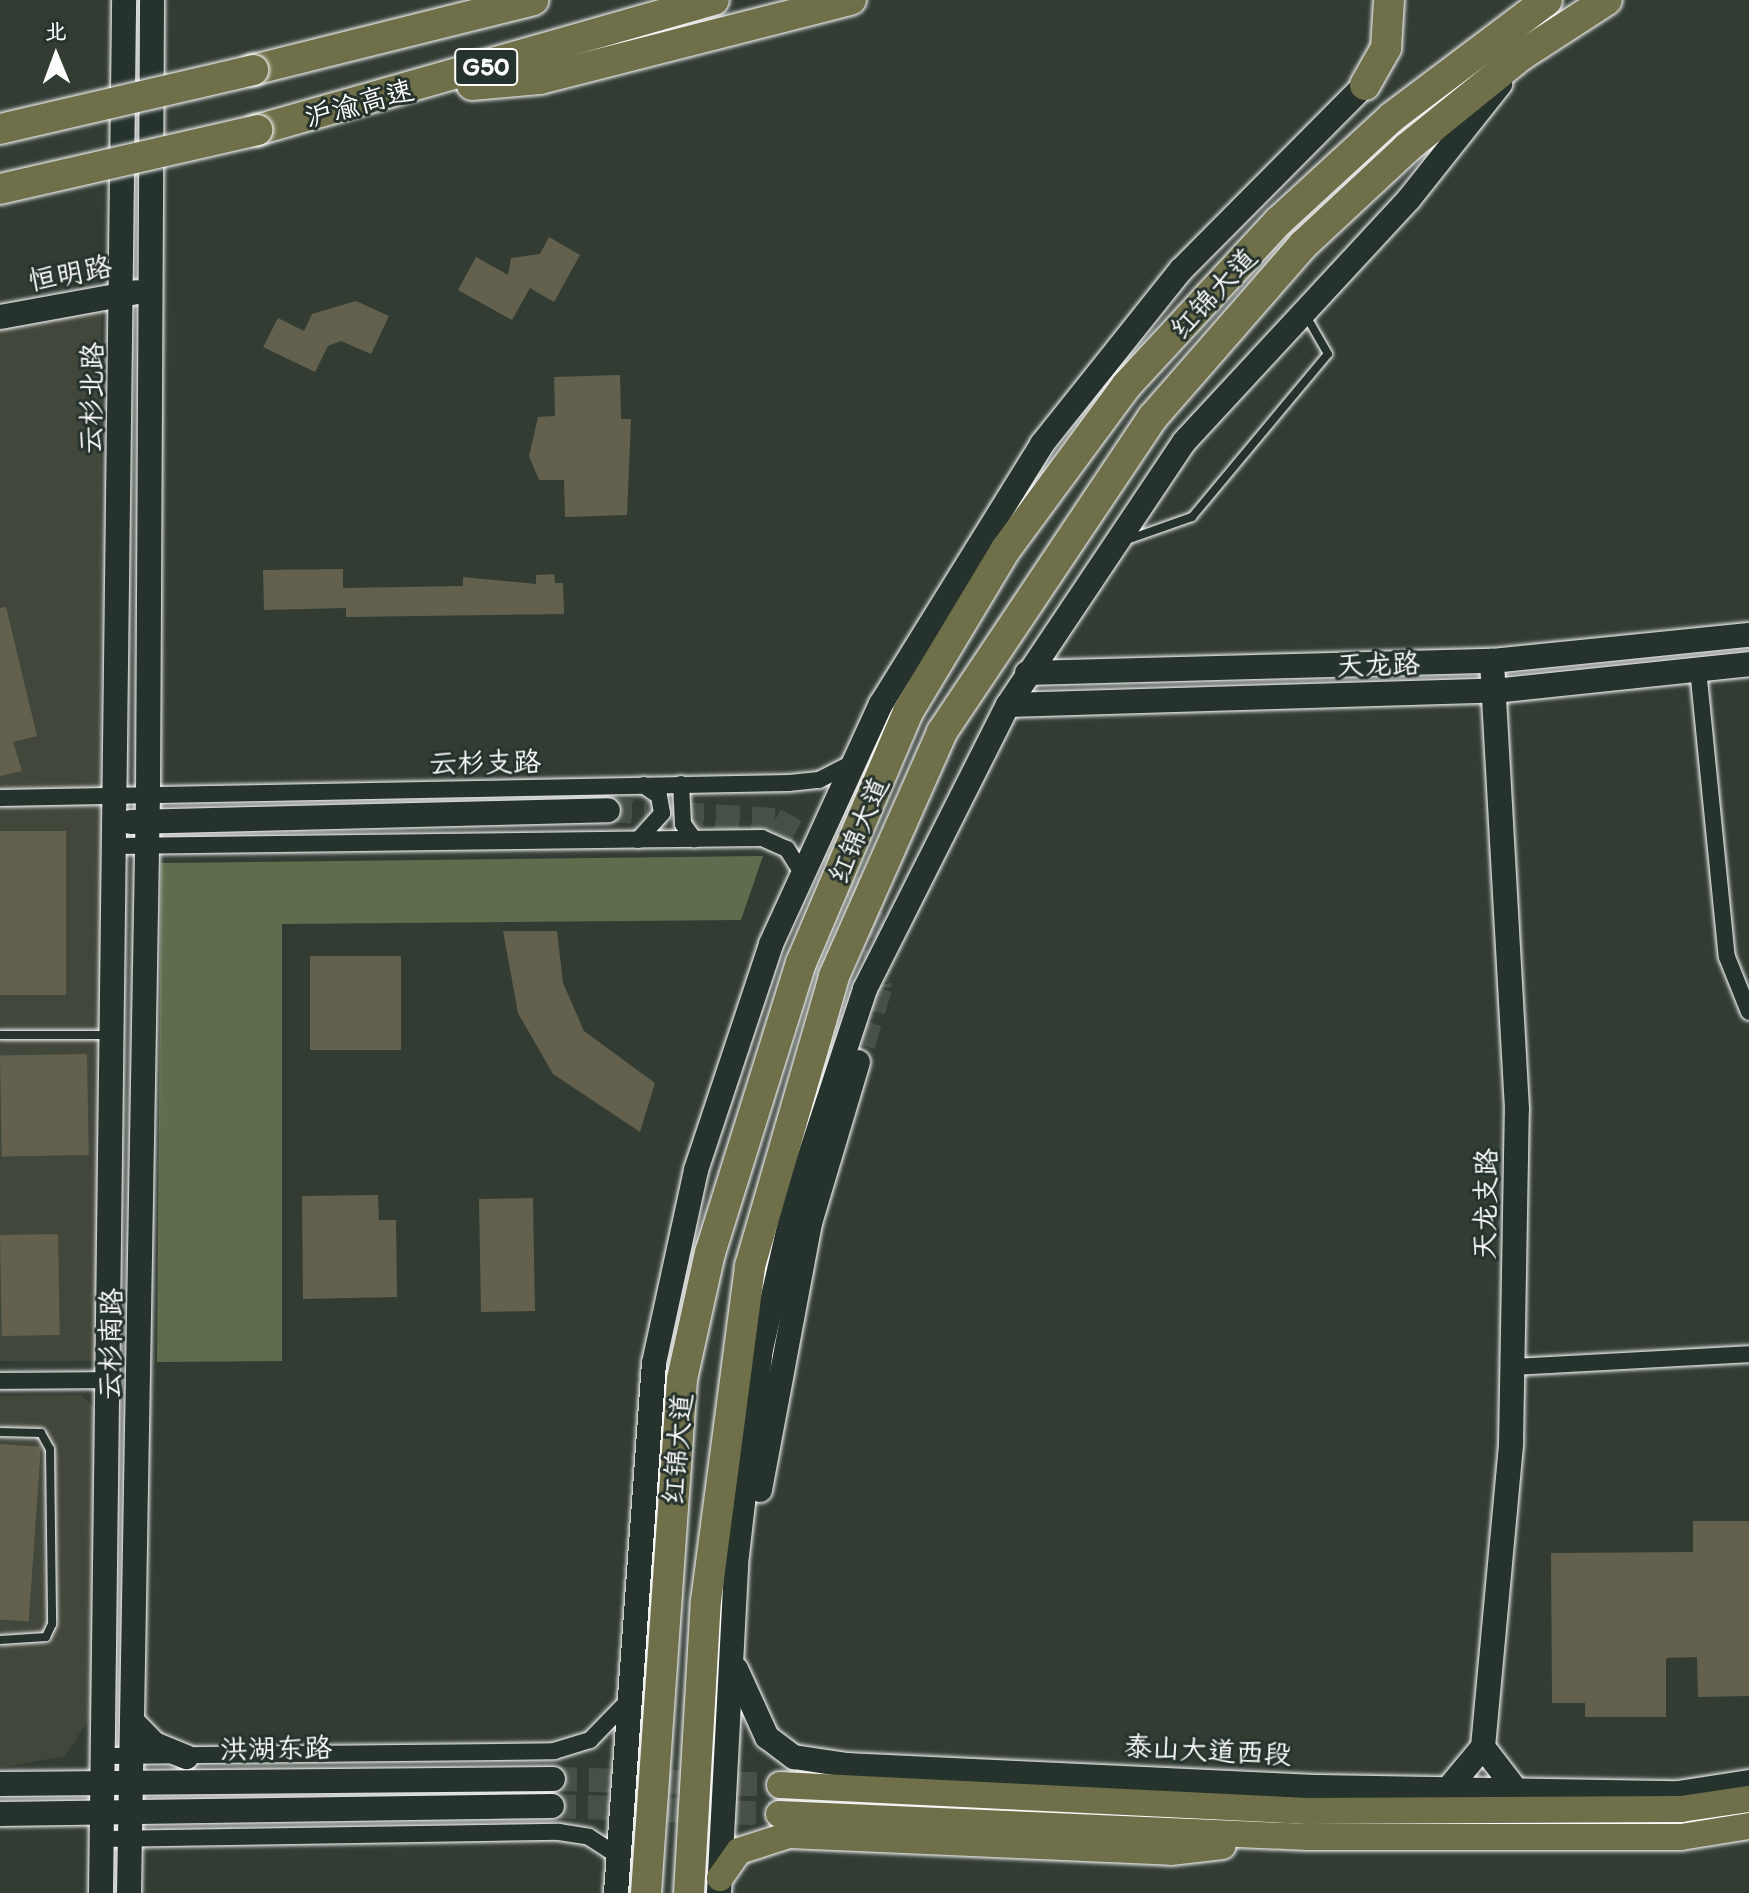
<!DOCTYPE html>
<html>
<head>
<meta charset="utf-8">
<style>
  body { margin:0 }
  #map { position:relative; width:1749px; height:1893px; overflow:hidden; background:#323c33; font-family:Itim,"LXGW WenKai TC",sans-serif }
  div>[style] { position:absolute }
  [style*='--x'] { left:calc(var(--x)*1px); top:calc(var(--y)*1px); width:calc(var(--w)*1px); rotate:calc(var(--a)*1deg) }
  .built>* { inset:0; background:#41473b; transform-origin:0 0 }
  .green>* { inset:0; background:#5f6d4e }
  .building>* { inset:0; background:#63614d; transform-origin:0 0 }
  .secondary-tunnel>* { height:24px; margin-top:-12px; transform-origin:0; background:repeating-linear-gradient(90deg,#465047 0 24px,transparent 0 36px) }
  .roads { filter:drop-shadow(0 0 2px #fff) drop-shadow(0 0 2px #fff) }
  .lane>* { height:8px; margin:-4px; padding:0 4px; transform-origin:4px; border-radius:4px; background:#26332d }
  .street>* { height:16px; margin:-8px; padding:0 8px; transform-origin:8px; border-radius:8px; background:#26332d }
  .secondary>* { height:24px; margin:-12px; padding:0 12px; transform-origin:12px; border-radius:12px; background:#26332d }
  .primary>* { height:26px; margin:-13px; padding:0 13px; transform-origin:13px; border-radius:13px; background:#6f704a }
  .highway>* { height:30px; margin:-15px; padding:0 15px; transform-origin:15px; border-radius:15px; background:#6f704a }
  .bridges { filter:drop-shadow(0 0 2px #fff) drop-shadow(0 0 2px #fff) }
  .highway-bridge>* { height:30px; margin:-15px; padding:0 15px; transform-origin:15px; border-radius:15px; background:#6f704a }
  span { translate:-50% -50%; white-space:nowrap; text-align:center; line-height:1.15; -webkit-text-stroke:6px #26332d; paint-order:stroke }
  .shield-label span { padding:2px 6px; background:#26332d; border:2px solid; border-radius:6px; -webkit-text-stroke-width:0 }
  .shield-label { font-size:26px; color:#fff; font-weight:700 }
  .street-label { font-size:28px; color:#fff }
  .north { position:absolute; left:16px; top:16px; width:80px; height:80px; -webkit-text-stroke:6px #26332d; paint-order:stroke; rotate:359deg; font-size:22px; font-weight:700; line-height:32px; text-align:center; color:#fff }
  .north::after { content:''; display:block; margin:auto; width:28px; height:36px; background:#fff; clip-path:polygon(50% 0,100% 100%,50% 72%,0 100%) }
</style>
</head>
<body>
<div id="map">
  <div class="built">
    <i style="left:101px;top:310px;width:1051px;height:103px;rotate:90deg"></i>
    <i style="clip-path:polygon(82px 1395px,99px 1413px,95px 1710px,65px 1756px,0 1768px,0 1396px)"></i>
  </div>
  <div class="green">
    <i style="clip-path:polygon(763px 856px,741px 920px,282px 924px,282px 1361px,157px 1362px,161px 863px)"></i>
  </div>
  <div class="building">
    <i style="clip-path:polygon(549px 237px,580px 255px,554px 302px,530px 288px,512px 320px,458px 290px,476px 257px,508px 275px,511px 258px,540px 254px)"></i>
    <i style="clip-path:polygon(356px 301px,389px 316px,371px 354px,341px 341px,328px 346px,315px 372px,263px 347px,278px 318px,304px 331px,312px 314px)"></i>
    <i style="clip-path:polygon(620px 375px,621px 419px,631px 419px,627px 515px,565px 517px,564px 480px,539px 480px,529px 456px,538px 417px,555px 416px,554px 377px)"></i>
    <i style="clip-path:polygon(343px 569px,343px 588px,463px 586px,463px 577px,536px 584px,536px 575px,554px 574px,555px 583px,563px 583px,564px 614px,346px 617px,346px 608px,264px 610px,263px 570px)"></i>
    <i style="clip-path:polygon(6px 607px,37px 736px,13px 742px,22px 771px,0 776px,0 608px)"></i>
    <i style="left:0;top:831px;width:66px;height:164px"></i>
    <i style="clip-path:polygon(503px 931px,557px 931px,563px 983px,584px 1031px,655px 1083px,640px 1132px,553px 1074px,518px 1013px)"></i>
    <i style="left:401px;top:956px;width:94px;height:91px;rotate:90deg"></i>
    <i style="left:87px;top:1054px;width:101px;height:87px;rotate:89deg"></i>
    <i style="clip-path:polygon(378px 1195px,379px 1220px,396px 1220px,397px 1297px,303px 1299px,302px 1196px)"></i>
    <i style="left:533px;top:1198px;width:113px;height:54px;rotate:89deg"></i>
    <i style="left:58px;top:1234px;width:101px;height:58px;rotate:89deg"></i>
    <i style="left:0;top:1444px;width:41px;height:175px;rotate:4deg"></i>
    <i style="clip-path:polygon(1693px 1521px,1749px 1521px,1749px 1696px,1698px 1697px,1697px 1657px,1666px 1658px,1666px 1717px,1585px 1717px,1585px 1703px,1552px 1703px,1551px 1553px,1693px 1552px)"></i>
  </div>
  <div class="secondary-tunnel">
    <i style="--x:608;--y:810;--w:167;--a:3.4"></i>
    <i style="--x:775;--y:820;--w:65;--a:28.5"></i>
    <i style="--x:832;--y:851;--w:73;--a:57.8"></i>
    <i style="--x:871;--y:913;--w:76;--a:83.2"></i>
    <i style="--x:880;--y:988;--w:74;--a:106.5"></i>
    <i style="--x:553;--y:1779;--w:227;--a:1.5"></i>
    <i style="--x:552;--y:1806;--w:227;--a:2"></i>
  </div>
  <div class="roads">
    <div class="lane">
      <i style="--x:1127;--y:540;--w:69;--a:-19.5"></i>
      <i style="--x:1192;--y:517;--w:212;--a:-50.2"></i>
      <i style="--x:1328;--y:354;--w:46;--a:-119.9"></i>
      <i style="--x:0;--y:1035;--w:107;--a:0"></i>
      <i style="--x:0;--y:1432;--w:41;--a:1.4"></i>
      <i style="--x:41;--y:1433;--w:18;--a:61"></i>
      <i style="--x:50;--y:1449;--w:175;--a:89.3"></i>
      <i style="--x:52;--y:1624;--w:14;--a:115"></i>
      <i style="--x:46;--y:1637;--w:46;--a:176.3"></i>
    </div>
    <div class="street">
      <i style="--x:1698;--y:669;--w:289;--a:84.3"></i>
      <i style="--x:1727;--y:957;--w:59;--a:68.2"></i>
      <i style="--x:681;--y:784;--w:40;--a:87.1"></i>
      <i style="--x:683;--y:824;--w:19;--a:54"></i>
      <i style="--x:0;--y:798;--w:789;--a:-1.09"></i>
      <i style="--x:789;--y:783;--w:30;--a:-6"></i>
      <i style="--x:819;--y:780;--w:35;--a:-27"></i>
      <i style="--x:638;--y:840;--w:36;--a:-48"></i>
      <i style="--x:662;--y:813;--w:17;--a:-100"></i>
      <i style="--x:659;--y:796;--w:19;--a:-145"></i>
      <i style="--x:117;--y:846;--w:645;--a:-0.71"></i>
      <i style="--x:762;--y:838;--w:27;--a:24"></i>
      <i style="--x:787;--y:849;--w:28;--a:58"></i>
      <i style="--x:1512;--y:1367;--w:237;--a:-3.1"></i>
      <i style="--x:0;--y:1381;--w:111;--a:-0.5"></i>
      <i style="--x:108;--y:1756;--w:446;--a:-0.6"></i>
      <i style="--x:554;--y:1751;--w:38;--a:-17"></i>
      <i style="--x:590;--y:1740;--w:52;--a:-45.8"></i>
      <i style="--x:104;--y:1839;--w:455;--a:-0.9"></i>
      <i style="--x:559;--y:1832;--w:30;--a:9"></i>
      <i style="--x:589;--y:1837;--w:35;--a:33"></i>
    </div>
    <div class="secondary">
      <i style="--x:0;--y:317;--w:139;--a:-10.3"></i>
      <i style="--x:1027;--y:673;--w:465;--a:-1.5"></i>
      <i style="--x:1492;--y:661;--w:258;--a:-5.8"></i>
      <i style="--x:1008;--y:705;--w:486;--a:-1.7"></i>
      <i style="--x:1494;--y:691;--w:256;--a:-6"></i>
      <i style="--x:131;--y:822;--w:477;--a:-1.4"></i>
      <i style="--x:760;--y:1490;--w:272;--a:-79.4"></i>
      <i style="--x:810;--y:1223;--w:168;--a:-73.4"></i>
      <i style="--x:736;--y:1669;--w:75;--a:65.5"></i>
      <i style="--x:767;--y:1737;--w:34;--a:37"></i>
      <i style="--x:794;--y:1757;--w:54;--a:8.6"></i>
      <i style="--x:847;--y:1765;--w:473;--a:2.7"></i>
      <i style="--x:1319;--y:1787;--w:359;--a:1"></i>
      <i style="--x:1678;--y:1793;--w:72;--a:-8.8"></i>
      <i style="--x:135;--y:1724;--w:28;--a:46"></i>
      <i style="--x:154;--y:1744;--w:35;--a:22"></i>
      <i style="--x:1483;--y:1747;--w:54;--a:52.5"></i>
      <i style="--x:0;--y:1784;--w:553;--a:-0.52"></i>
      <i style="--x:1448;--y:1789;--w:55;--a:-50.2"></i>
      <i style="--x:1483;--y:1747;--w:304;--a:-84.7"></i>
      <i style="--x:1511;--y:1444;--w:335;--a:-89"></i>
      <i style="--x:1517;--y:1109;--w:449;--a:-93.2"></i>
      <i style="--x:0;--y:1814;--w:552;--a:-0.83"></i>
      <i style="--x:101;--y:1893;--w:1893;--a:-89.3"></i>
      <i style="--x:129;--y:1893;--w:1097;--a:-89.01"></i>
      <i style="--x:148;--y:796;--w:796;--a:-89.71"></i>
      <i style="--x:616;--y:1893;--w:531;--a:-85.9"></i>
      <i style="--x:654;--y:1363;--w:198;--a:-77.7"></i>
      <i style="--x:696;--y:1170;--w:238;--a:-71.6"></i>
      <i style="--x:771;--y:944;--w:264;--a:-65.4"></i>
      <i style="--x:881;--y:704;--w:306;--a:-58.2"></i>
      <i style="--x:1042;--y:444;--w:223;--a:-51.4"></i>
      <i style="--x:1181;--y:270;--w:261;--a:-45.2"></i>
      <i style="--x:719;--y:1893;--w:329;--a:-87"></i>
      <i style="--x:736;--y:1564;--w:216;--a:-83.4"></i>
      <i style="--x:761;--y:1349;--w:152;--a:-77.1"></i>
      <i style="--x:795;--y:1201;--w:223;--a:-71.7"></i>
      <i style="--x:865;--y:989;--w:318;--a:-63.3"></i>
      <i style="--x:1008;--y:705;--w:316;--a:-56.2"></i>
      <i style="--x:1184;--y:442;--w:331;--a:-47.2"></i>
      <i style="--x:1409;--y:199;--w:147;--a:-51.6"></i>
    </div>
    <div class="primary">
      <i style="--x:780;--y:1785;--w:528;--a:2.82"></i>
      <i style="--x:1307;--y:1811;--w:374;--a:-0.3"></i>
      <i style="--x:1681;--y:1809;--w:69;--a:-8.4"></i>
      <i style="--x:779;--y:1814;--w:529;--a:2.49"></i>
      <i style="--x:1308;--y:1837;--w:373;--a:0"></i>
      <i style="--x:1681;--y:1837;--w:69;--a:-9.2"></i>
      <i style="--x:720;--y:1878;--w:33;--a:-55"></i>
      <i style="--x:739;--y:1851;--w:52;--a:-17.7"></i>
      <i style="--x:789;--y:1835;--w:382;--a:2.5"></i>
      <i style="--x:1171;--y:1852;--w:52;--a:-6.6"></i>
    </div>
    <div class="highway">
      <i style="--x:253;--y:70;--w:289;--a:-14"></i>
      <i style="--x:472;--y:85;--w:68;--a:-5"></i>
      <i style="--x:540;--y:79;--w:321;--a:-14.3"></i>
      <i style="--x:1365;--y:85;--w:43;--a:-60.4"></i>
      <i style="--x:1386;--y:48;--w:48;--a:-86.4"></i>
      <i style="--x:257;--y:130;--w:475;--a:-15.9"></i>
      <i style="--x:646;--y:1893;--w:515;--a:-85.99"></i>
      <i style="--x:682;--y:1379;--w:129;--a:-77.5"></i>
      <i style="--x:710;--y:1253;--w:304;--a:-72.6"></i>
      <i style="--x:801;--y:963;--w:273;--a:-66.9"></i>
      <i style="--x:908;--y:712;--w:190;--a:-59"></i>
      <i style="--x:1006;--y:549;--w:202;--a:-53.6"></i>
      <i style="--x:1126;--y:386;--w:225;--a:-47.2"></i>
      <i style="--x:1279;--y:221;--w:154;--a:-42.6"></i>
      <i style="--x:1392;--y:117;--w:194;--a:-37"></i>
      <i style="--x:689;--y:1893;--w:292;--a:-86.7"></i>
      <i style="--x:706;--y:1601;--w:338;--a:-82.5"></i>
      <i style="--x:750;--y:1266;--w:302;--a:-73.8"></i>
      <i style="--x:834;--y:976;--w:267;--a:-66.1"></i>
      <i style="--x:942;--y:732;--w:379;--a:-56.2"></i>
      <i style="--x:1153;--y:417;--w:228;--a:-48.9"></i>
      <i style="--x:1303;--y:245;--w:142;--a:-43"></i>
      <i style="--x:1407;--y:148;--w:148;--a:-39"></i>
      <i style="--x:1522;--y:55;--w:101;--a:-32.9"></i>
    </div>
  </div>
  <div class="bridges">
    <div class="highway-bridge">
      <i style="--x:0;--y:129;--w:260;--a:-13.1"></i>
      <i style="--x:0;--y:189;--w:264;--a:-12.9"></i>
    </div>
  </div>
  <div class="shield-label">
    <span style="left:486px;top:67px">G50</span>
  </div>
  <div class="street-label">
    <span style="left:359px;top:103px;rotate:-15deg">沪渝高速</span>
    <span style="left:70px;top:273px;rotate:-11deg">恒明路</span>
    <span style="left:1213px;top:293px;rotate:-47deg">红锦大道</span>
    <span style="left:91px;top:398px;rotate:-89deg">云杉北路</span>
    <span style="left:1378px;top:664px;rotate:-2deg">天龙路</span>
    <span style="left:485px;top:762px;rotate:-1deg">云杉支路</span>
    <span style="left:858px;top:830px;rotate:-67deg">红锦大道</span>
    <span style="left:1485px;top:1204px;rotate:-89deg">天龙支路</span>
    <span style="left:110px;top:1344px;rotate:-89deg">云杉南路</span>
    <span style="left:677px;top:1449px;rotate:-85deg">红锦大道</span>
    <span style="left:276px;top:1748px;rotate:-1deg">洪湖东路</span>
    <span style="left:1208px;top:1750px;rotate:3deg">泰山大道西段</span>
  </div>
  <div class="north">北</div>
</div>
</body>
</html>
